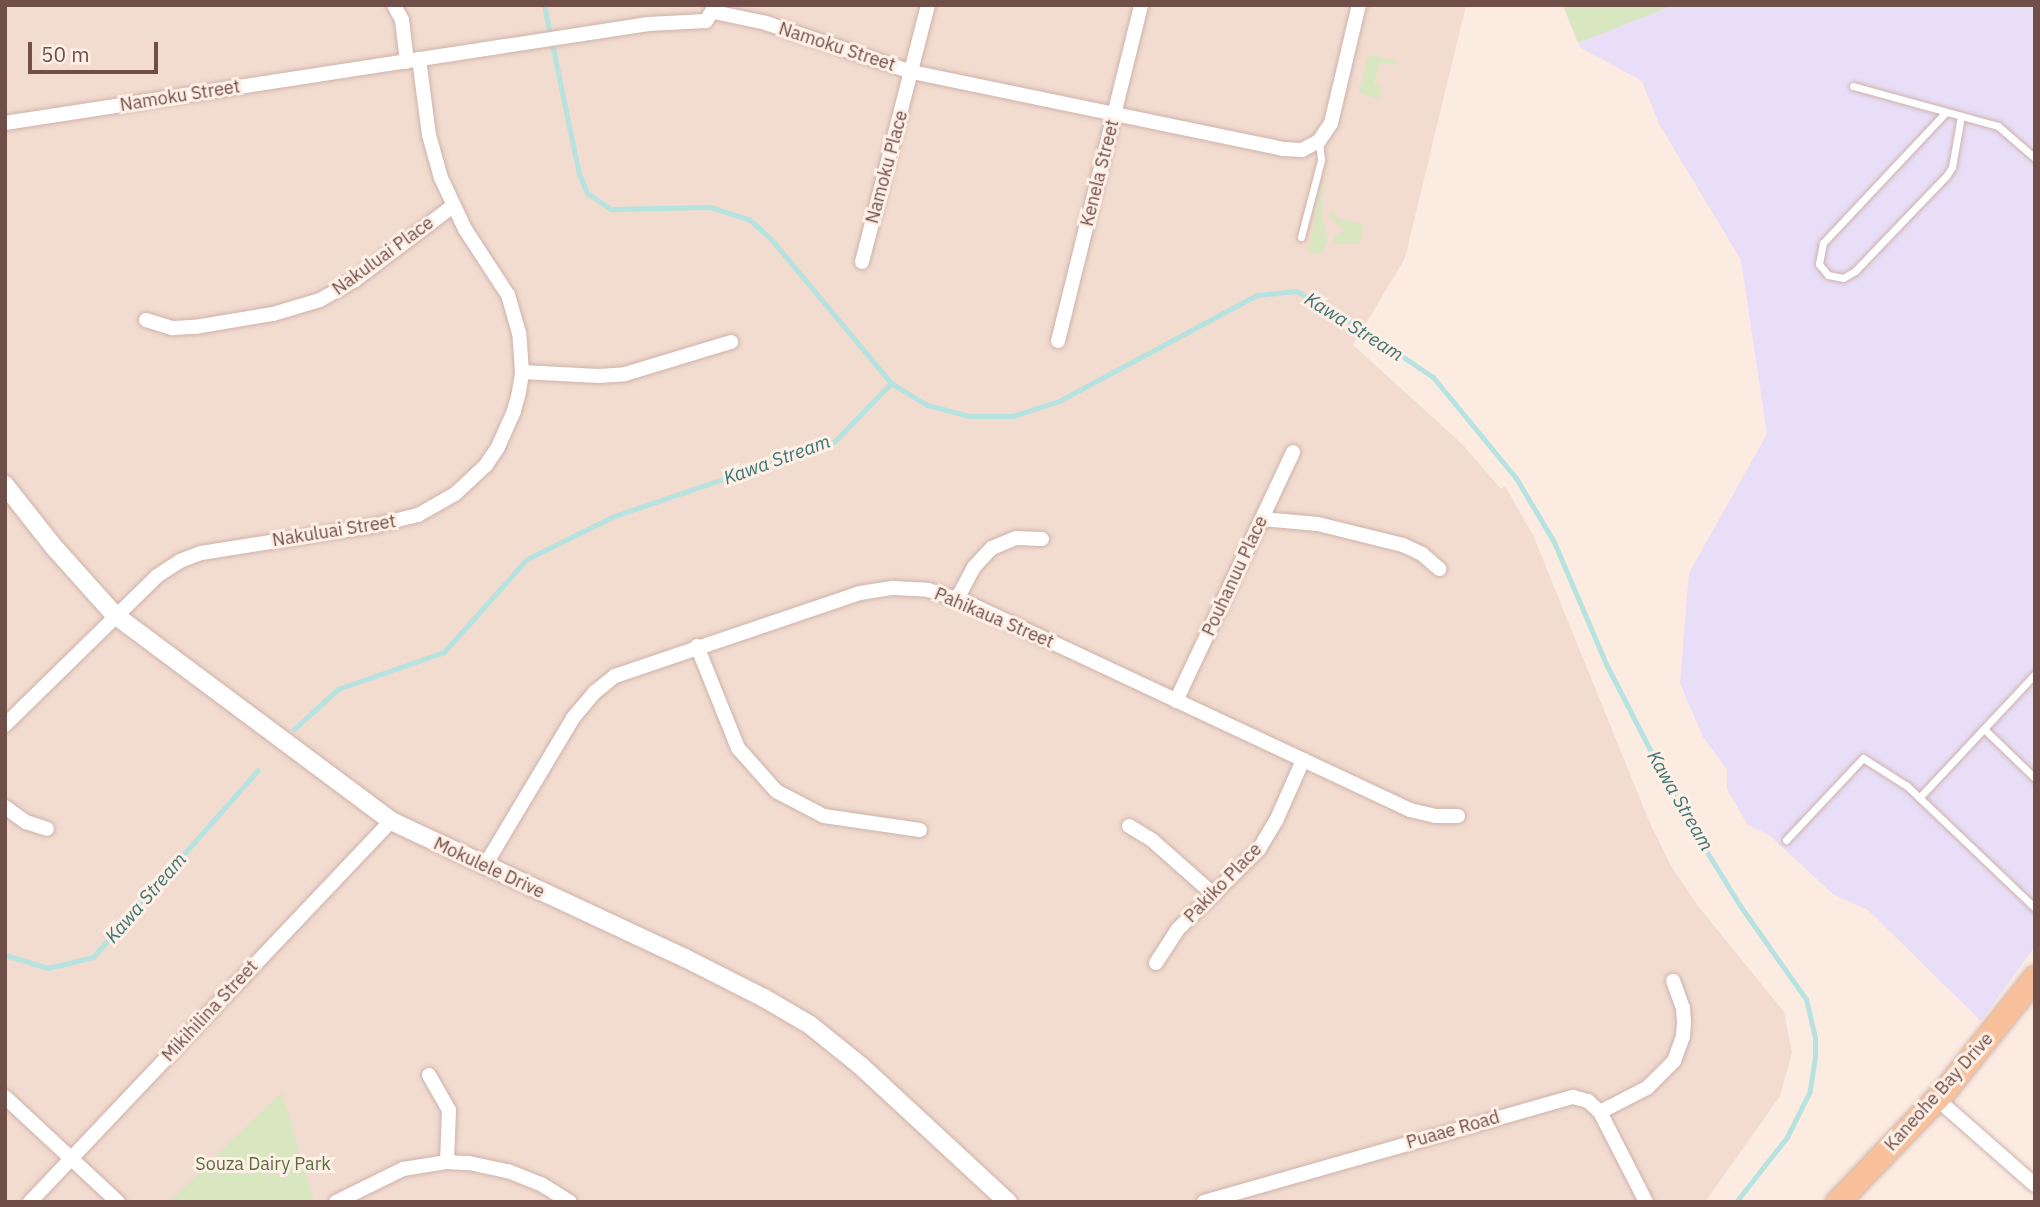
<!DOCTYPE html>
<html>
<head>
<meta charset="utf-8">
<style>
  body { margin:0 }
  #map { position:relative; width:2040px; height:1207px; overflow:hidden; background:#fbebe1; font-family:"IBM Plex Sans",sans-serif }
  div>[style] { position:absolute }
  [style*='--x'] { left:calc(var(--x)*1px); top:calc(var(--y)*1px); width:calc(var(--w)*1px); rotate:calc(var(--a)*1deg) }
  .residential>* { inset:0; background:#f2dbcf }
  .education>* { inset:0; background:#e8def7 }
  .green>* { inset:0; background:#d8e7c0 }
  .stream>* { height:5px; margin:-2.5px; padding:0 2.5px; transform-origin:2.5px; border-radius:2.5px; background:#b6e3e0 }
  .roads { filter:drop-shadow(0 0 2px #ceb3ab) drop-shadow(0 0 2px #ceb3ab) }
  .service>* { height:7px; margin:-3.5px; padding:0 3.5px; transform-origin:3.5px; border-radius:3.5px; background:#fff }
  .minor>* { height:14px; margin:-7px; padding:0 7px; transform-origin:7px; border-radius:7px; background:#fff }
  .tertiary>* { height:18px; margin:-9px; padding:0 9px; transform-origin:9px; border-radius:9px; background:#fff }
  .primary>* { height:23px; margin:-11.5px; padding:0 11.5px; transform-origin:11.5px; border-radius:11.5px; background:#f8c19b }
  span { translate:-50% -50%; white-space:nowrap; text-align:center; line-height:1.15; -webkit-text-stroke:6px #fef0e6; paint-order:stroke }
  .street-label { font-size:18px; color:#714f49 }
  .park-label { font-size:18px; color:#58713f }
  .water-label { font-size:19px; color:#3e7674; font-style:italic }
  .frame { position:absolute; inset:0; border:7px solid #714f49; pointer-events:none }
  .scale { position:absolute; left:28px; top:42px; width:130px; height:32px; box-sizing:border-box; border:4px solid #714f49; border-top:0; padding-left:9px; font-size:21px; line-height:24px; white-space:nowrap; color:#714f49; -webkit-text-stroke:5px #fef0e6; paint-order:stroke }
</style>
</head>
<body>
<div id="map">
  <div class="residential">
    <i style="clip-path:polygon(5px 5px,1466px 5px,1405px 258px,1353px 345px,1461px 443px,1501px 489px,1505px 486px,1533px 535px,1649px 821px,1671px 866px,1698px 906px,1784px 1012px,1792px 1053px,1780px 1096px,1705px 1202px,5px 1202px)"></i>
  </div>
  <div class="education">
    <i style="clip-path:polygon(1563px 5px,2035px 5px,2035px 946px,1981px 1021px,1868px 910px,1834px 895px,1769px 835px,1748px 825px,1727px 789px,1727px 769px,1703px 737px,1680px 683px,1689px 573px,1767px 434px,1741px 260px,1659px 124px,1642px 81px,1581px 48px)"></i>
  </div>
  <div class="green">
    <i style="clip-path:polygon(1563px 5px,1674px 5px,1578px 43px)"></i>
    <i style="clip-path:polygon(1368px 55px,1396px 61px,1395px 65px,1379px 62px,1374px 84px,1381px 86px,1378px 99px,1359px 93px)"></i>
    <i style="clip-path:polygon(1323px 178px,1322px 218px,1328px 241px,1321px 254px,1308px 252px)"></i>
    <i style="clip-path:polygon(1332px 211px,1338px 218px,1364px 225px,1359px 244px,1334px 244px,1334px 238px,1345px 231px,1331px 218px,1329px 212px)"></i>
    <i style="clip-path:polygon(282px 1092px,314px 1202px,169px 1202px)"></i>
  </div>
  <div class="stream">
    <i style="--x:544;--y:5;--w:173;--a:78.3"></i>
    <i style="--x:579;--y:174;--w:21;--a:67"></i>
    <i style="--x:587;--y:193;--w:29;--a:34"></i>
    <i style="--x:611;--y:209;--w:99;--a:-1.2"></i>
    <i style="--x:710;--y:207;--w:42;--a:18"></i>
    <i style="--x:750;--y:220;--w:28;--a:42"></i>
    <i style="--x:771;--y:239;--w:187;--a:50.2"></i>
    <i style="--x:294;--y:729;--w:59;--a:-42.3"></i>
    <i style="--x:338;--y:689;--w:112;--a:-19.2"></i>
    <i style="--x:444;--y:652;--w:125;--a:-48.3"></i>
    <i style="--x:527;--y:559;--w:97;--a:-26.3"></i>
    <i style="--x:614;--y:516;--w:233;--a:-18.7"></i>
    <i style="--x:835;--y:441;--w:81;--a:-46"></i>
    <i style="--x:891;--y:383;--w:42;--a:31.4"></i>
    <i style="--x:927;--y:405;--w:43;--a:14.7"></i>
    <i style="--x:969;--y:416;--w:44;--a:0"></i>
    <i style="--x:1013;--y:416;--w:48;--a:-18.1"></i>
    <i style="--x:1059;--y:401;--w:225;--a:-28.2"></i>
    <i style="--x:1257;--y:295;--w:39;--a:-6"></i>
    <i style="--x:1296;--y:291;--w:44;--a:27.1"></i>
    <i style="--x:1335;--y:311;--w:118;--a:34"></i>
    <i style="--x:1433;--y:377;--w:131;--a:50.6"></i>
    <i style="--x:1516;--y:478;--w:74;--a:59.3"></i>
    <i style="--x:1554;--y:542;--w:133;--a:66.9"></i>
    <i style="--x:1606;--y:664;--w:164;--a:62.8"></i>
    <i style="--x:1681;--y:810;--w:114;--a:58.3"></i>
    <i style="--x:1741;--y:907;--w:113;--a:54.8"></i>
    <i style="--x:1806;--y:999;--w:40;--a:77"></i>
    <i style="--x:1815;--y:1038;--w:19;--a:90"></i>
    <i style="--x:1815;--y:1057;--w:36;--a:99"></i>
    <i style="--x:1809;--y:1093;--w:49;--a:116.6"></i>
    <i style="--x:1787;--y:1137;--w:83;--a:128.1"></i>
    <i style="--x:5;--y:955;--w:45;--a:16.8"></i>
    <i style="--x:48;--y:968;--w:46;--a:-13.7"></i>
    <i style="--x:93;--y:957;--w:249;--a:-48.6"></i>
  </div>
  <div class="roads">
    <div class="service">
      <i style="--x:1853;--y:86;--w:150;--a:15.4"></i>
      <i style="--x:1998;--y:126;--w:49;--a:40.9"></i>
      <i style="--x:1946;--y:112;--w:180;--a:133.2"></i>
      <i style="--x:1823;--y:243;--w:21;--a:101"></i>
      <i style="--x:1819;--y:264;--w:14;--a:51"></i>
      <i style="--x:1828;--y:275;--w:15;--a:11"></i>
      <i style="--x:1843;--y:278;--w:14;--a:-30"></i>
      <i style="--x:1855;--y:271;--w:133;--a:-46.2"></i>
      <i style="--x:1947;--y:175;--w:9;--a:-58"></i>
      <i style="--x:1952;--y:167;--w:52;--a:-80"></i>
      <i style="--x:1301;--y:237;--w:80;--a:-75.4"></i>
      <i style="--x:1321;--y:160;--w:18;--a:-96"></i>
      <i style="--x:1984;--y:729;--w:71;--a:43.9"></i>
      <i style="--x:1919;--y:798;--w:170;--a:-46.9"></i>
      <i style="--x:1786;--y:840;--w:112;--a:-46.8"></i>
      <i style="--x:1863;--y:758;--w:52;--a:32.5"></i>
      <i style="--x:1907;--y:786;--w:177;--a:43.6"></i>
    </div>
    <div class="minor">
      <i style="--x:394;--y:5;--w:17;--a:62"></i>
      <i style="--x:402;--y:20;--w:42;--a:83.2"></i>
      <i style="--x:714;--y:12;--w:53;--a:11.9"></i>
      <i style="--x:766;--y:23;--w:154;--a:18.6"></i>
      <i style="--x:912;--y:72;--w:379;--a:11.7"></i>
      <i style="--x:1283;--y:149;--w:19;--a:3"></i>
      <i style="--x:1302;--y:150;--w:19;--a:-28"></i>
      <i style="--x:1319;--y:141;--w:22;--a:-56"></i>
      <i style="--x:1331;--y:123;--w:121;--a:-76.7"></i>
      <i style="--x:5;--y:123;--w:651;--a:-8.75"></i>
      <i style="--x:648;--y:24;--w:58;--a:-3"></i>
      <i style="--x:706;--y:21;--w:19;--a:-58"></i>
      <i style="--x:862;--y:262;--w:265;--a:-75.6"></i>
      <i style="--x:146;--y:320;--w:28;--a:17"></i>
      <i style="--x:173;--y:328;--w:22;--a:-3"></i>
      <i style="--x:195;--y:327;--w:79;--a:-9.5"></i>
      <i style="--x:273;--y:314;--w:49;--a:-16.6"></i>
      <i style="--x:320;--y:300;--w:40;--a:-29.7"></i>
      <i style="--x:355;--y:280;--w:123;--a:-37.1"></i>
      <i style="--x:1058;--y:341;--w:346;--a:-76.1"></i>
      <i style="--x:522;--y:372;--w:77;--a:3"></i>
      <i style="--x:599;--y:376;--w:26;--a:-4"></i>
      <i style="--x:625;--y:374;--w:111;--a:-16.8"></i>
      <i style="--x:1262;--y:519;--w:56;--a:5.1"></i>
      <i style="--x:1318;--y:524;--w:88;--a:13.9"></i>
      <i style="--x:1403;--y:545;--w:21;--a:25"></i>
      <i style="--x:1422;--y:554;--w:23;--a:41"></i>
      <i style="--x:957;--y:599;--w:36;--a:-62"></i>
      <i style="--x:974;--y:567;--w:26;--a:-47"></i>
      <i style="--x:992;--y:548;--w:26;--a:-23"></i>
      <i style="--x:1016;--y:538;--w:26;--a:2"></i>
      <i style="--x:697;--y:646;--w:110;--a:68.1"></i>
      <i style="--x:738;--y:748;--w:57;--a:48.5"></i>
      <i style="--x:776;--y:791;--w:54;--a:27.5"></i>
      <i style="--x:824;--y:816;--w:97;--a:8.3"></i>
      <i style="--x:1176;--y:701;--w:275;--a:-64.8"></i>
      <i style="--x:5;--y:725;--w:213;--a:-44.4"></i>
      <i style="--x:157;--y:576;--w:27;--a:-33"></i>
      <i style="--x:180;--y:561;--w:22;--a:-21"></i>
      <i style="--x:201;--y:553;--w:178;--a:-9"></i>
      <i style="--x:377;--y:525;--w:42;--a:-13.7"></i>
      <i style="--x:418;--y:515;--w:43;--a:-29.6"></i>
      <i style="--x:455;--y:494;--w:42;--a:-43.1"></i>
      <i style="--x:486;--y:465;--w:22;--a:-56"></i>
      <i style="--x:498;--y:447;--w:39;--a:-66"></i>
      <i style="--x:514;--y:411;--w:20;--a:-75"></i>
      <i style="--x:519;--y:392;--w:20;--a:-81"></i>
      <i style="--x:522;--y:372;--w:39;--a:-94"></i>
      <i style="--x:519;--y:333;--w:40;--a:-106"></i>
      <i style="--x:508;--y:295;--w:79;--a:-123.1"></i>
      <i style="--x:465;--y:229;--w:56;--a:-115.2"></i>
      <i style="--x:441;--y:178;--w:45;--a:-105.6"></i>
      <i style="--x:429;--y:135;--w:77;--a:-97.5"></i>
      <i style="--x:5;--y:807;--w:26;--a:36"></i>
      <i style="--x:26;--y:822;--w:22;--a:18"></i>
      <i style="--x:1129;--y:826;--w:27;--a:31"></i>
      <i style="--x:1152;--y:840;--w:83;--a:41.6"></i>
      <i style="--x:484;--y:867;--w:174;--a:-59.1"></i>
      <i style="--x:573;--y:718;--w:34;--a:-50"></i>
      <i style="--x:595;--y:692;--w:26;--a:-39"></i>
      <i style="--x:615;--y:676;--w:259;--a:-18.7"></i>
      <i style="--x:860;--y:593;--w:33;--a:-9"></i>
      <i style="--x:893;--y:588;--w:35;--a:3"></i>
      <i style="--x:928;--y:590;--w:38;--a:17"></i>
      <i style="--x:964;--y:601;--w:493;--a:25.1"></i>
      <i style="--x:1410;--y:810;--w:27;--a:13"></i>
      <i style="--x:1436;--y:816;--w:22;--a:0"></i>
      <i style="--x:1156;--y:963;--w:40;--a:-57.1"></i>
      <i style="--x:1178;--y:929;--w:114;--a:-44.6"></i>
      <i style="--x:1259;--y:849;--w:33;--a:-59"></i>
      <i style="--x:1276;--y:821;--w:67;--a:-66.1"></i>
      <i style="--x:429;--y:1075;--w:40;--a:60.3"></i>
      <i style="--x:449;--y:1110;--w:52;--a:92.2"></i>
      <i style="--x:5;--y:1097;--w:154;--a:42.9"></i>
      <i style="--x:1937;--y:1099;--w:130;--a:41.3"></i>
      <i style="--x:1600;--y:1112;--w:53;--a:-27.1"></i>
      <i style="--x:1647;--y:1088;--w:38;--a:-45"></i>
      <i style="--x:1674;--y:1061;--w:27;--a:-70"></i>
      <i style="--x:1683;--y:1036;--w:14;--a:-86"></i>
      <i style="--x:1684;--y:1022;--w:14;--a:-94"></i>
      <i style="--x:1683;--y:1008;--w:29;--a:-110"></i>
      <i style="--x:30;--y:1202;--w:525;--a:-46.54"></i>
      <i style="--x:336;--y:1202;--w:75;--a:-26.2"></i>
      <i style="--x:403;--y:1169;--w:45;--a:-9"></i>
      <i style="--x:447;--y:1162;--w:22;--a:3"></i>
      <i style="--x:469;--y:1163;--w:40;--a:12"></i>
      <i style="--x:508;--y:1171;--w:35;--a:22"></i>
      <i style="--x:541;--y:1184;--w:34;--a:32"></i>
      <i style="--x:1204;--y:1202;--w:384;--a:-15.9"></i>
      <i style="--x:1573;--y:1097;--w:16;--a:15"></i>
      <i style="--x:1588;--y:1101;--w:16;--a:43"></i>
      <i style="--x:1600;--y:1112;--w:101;--a:62.9"></i>
    </div>
    <div class="tertiary">
      <i style="--x:5;--y:485;--w:78;--a:51.8"></i>
      <i style="--x:53;--y:546;--w:93;--a:48.1"></i>
      <i style="--x:115;--y:615;--w:344;--a:36.7"></i>
      <i style="--x:391;--y:821;--w:324;--a:25"></i>
      <i style="--x:685;--y:958;--w:89;--a:26.9"></i>
      <i style="--x:764;--y:998;--w:53;--a:30.4"></i>
      <i style="--x:810;--y:1025;--w:67;--a:38.9"></i>
      <i style="--x:862;--y:1067;--w:199;--a:42.8"></i>
    </div>
    <div class="primary">
      <i style="--x:1837;--y:1202;--w:154;--a:-46.1"></i>
      <i style="--x:1944;--y:1091;--w:146;--a:-51.4"></i>
    </div>
  </div>
  <div class="street-label">
    <span style="left:837px;top:47px;rotate:18deg">Namoku Street</span>
    <span style="left:180px;top:96px;rotate:-9deg">Namoku Street</span>
    <span style="left:887px;top:167px;rotate:-75deg">Namoku Place</span>
    <span style="left:1100px;top:173px;rotate:-76deg">Kenela Street</span>
    <span style="left:383px;top:256px;rotate:-36deg">Nakuluai Place</span>
    <span style="left:334px;top:531px;rotate:-9deg">Nakuluai Street</span>
    <span style="left:1235px;top:576px;rotate:-65deg">Pouhanuu Place</span>
    <span style="left:994px;top:618px;rotate:23deg">Pahikaua Street</span>
    <span style="left:489px;top:868px;rotate:25deg">Mokulele Drive</span>
    <span style="left:1223px;top:883px;rotate:-46deg">Pakiko Place</span>
    <span style="left:210px;top:1011px;rotate:-47deg">Mikihilina Street</span>
    <span style="left:1939px;top:1092px;rotate:-48deg">Kaneohe Bay Drive</span>
    <span style="left:1453px;top:1130px;rotate:-16deg">Puaae Road</span>
  </div>
  <div class="park-label">
    <span style="left:263px;top:1164px">Souza Dairy Park</span>
  </div>
  <div class="water-label">
    <span style="left:1354px;top:327px;rotate:32deg">Kawa Stream</span>
    <span style="left:777px;top:460px;rotate:-20deg">Kawa Stream</span>
    <span style="left:1680px;top:801px;rotate:60deg">Kawa Stream</span>
    <span style="left:146px;top:898px;rotate:-49deg">Kawa Stream</span>
  </div>
  <div class="frame"></div>
  <div class="scale">50 m</div>
</div>
</body>
</html>
